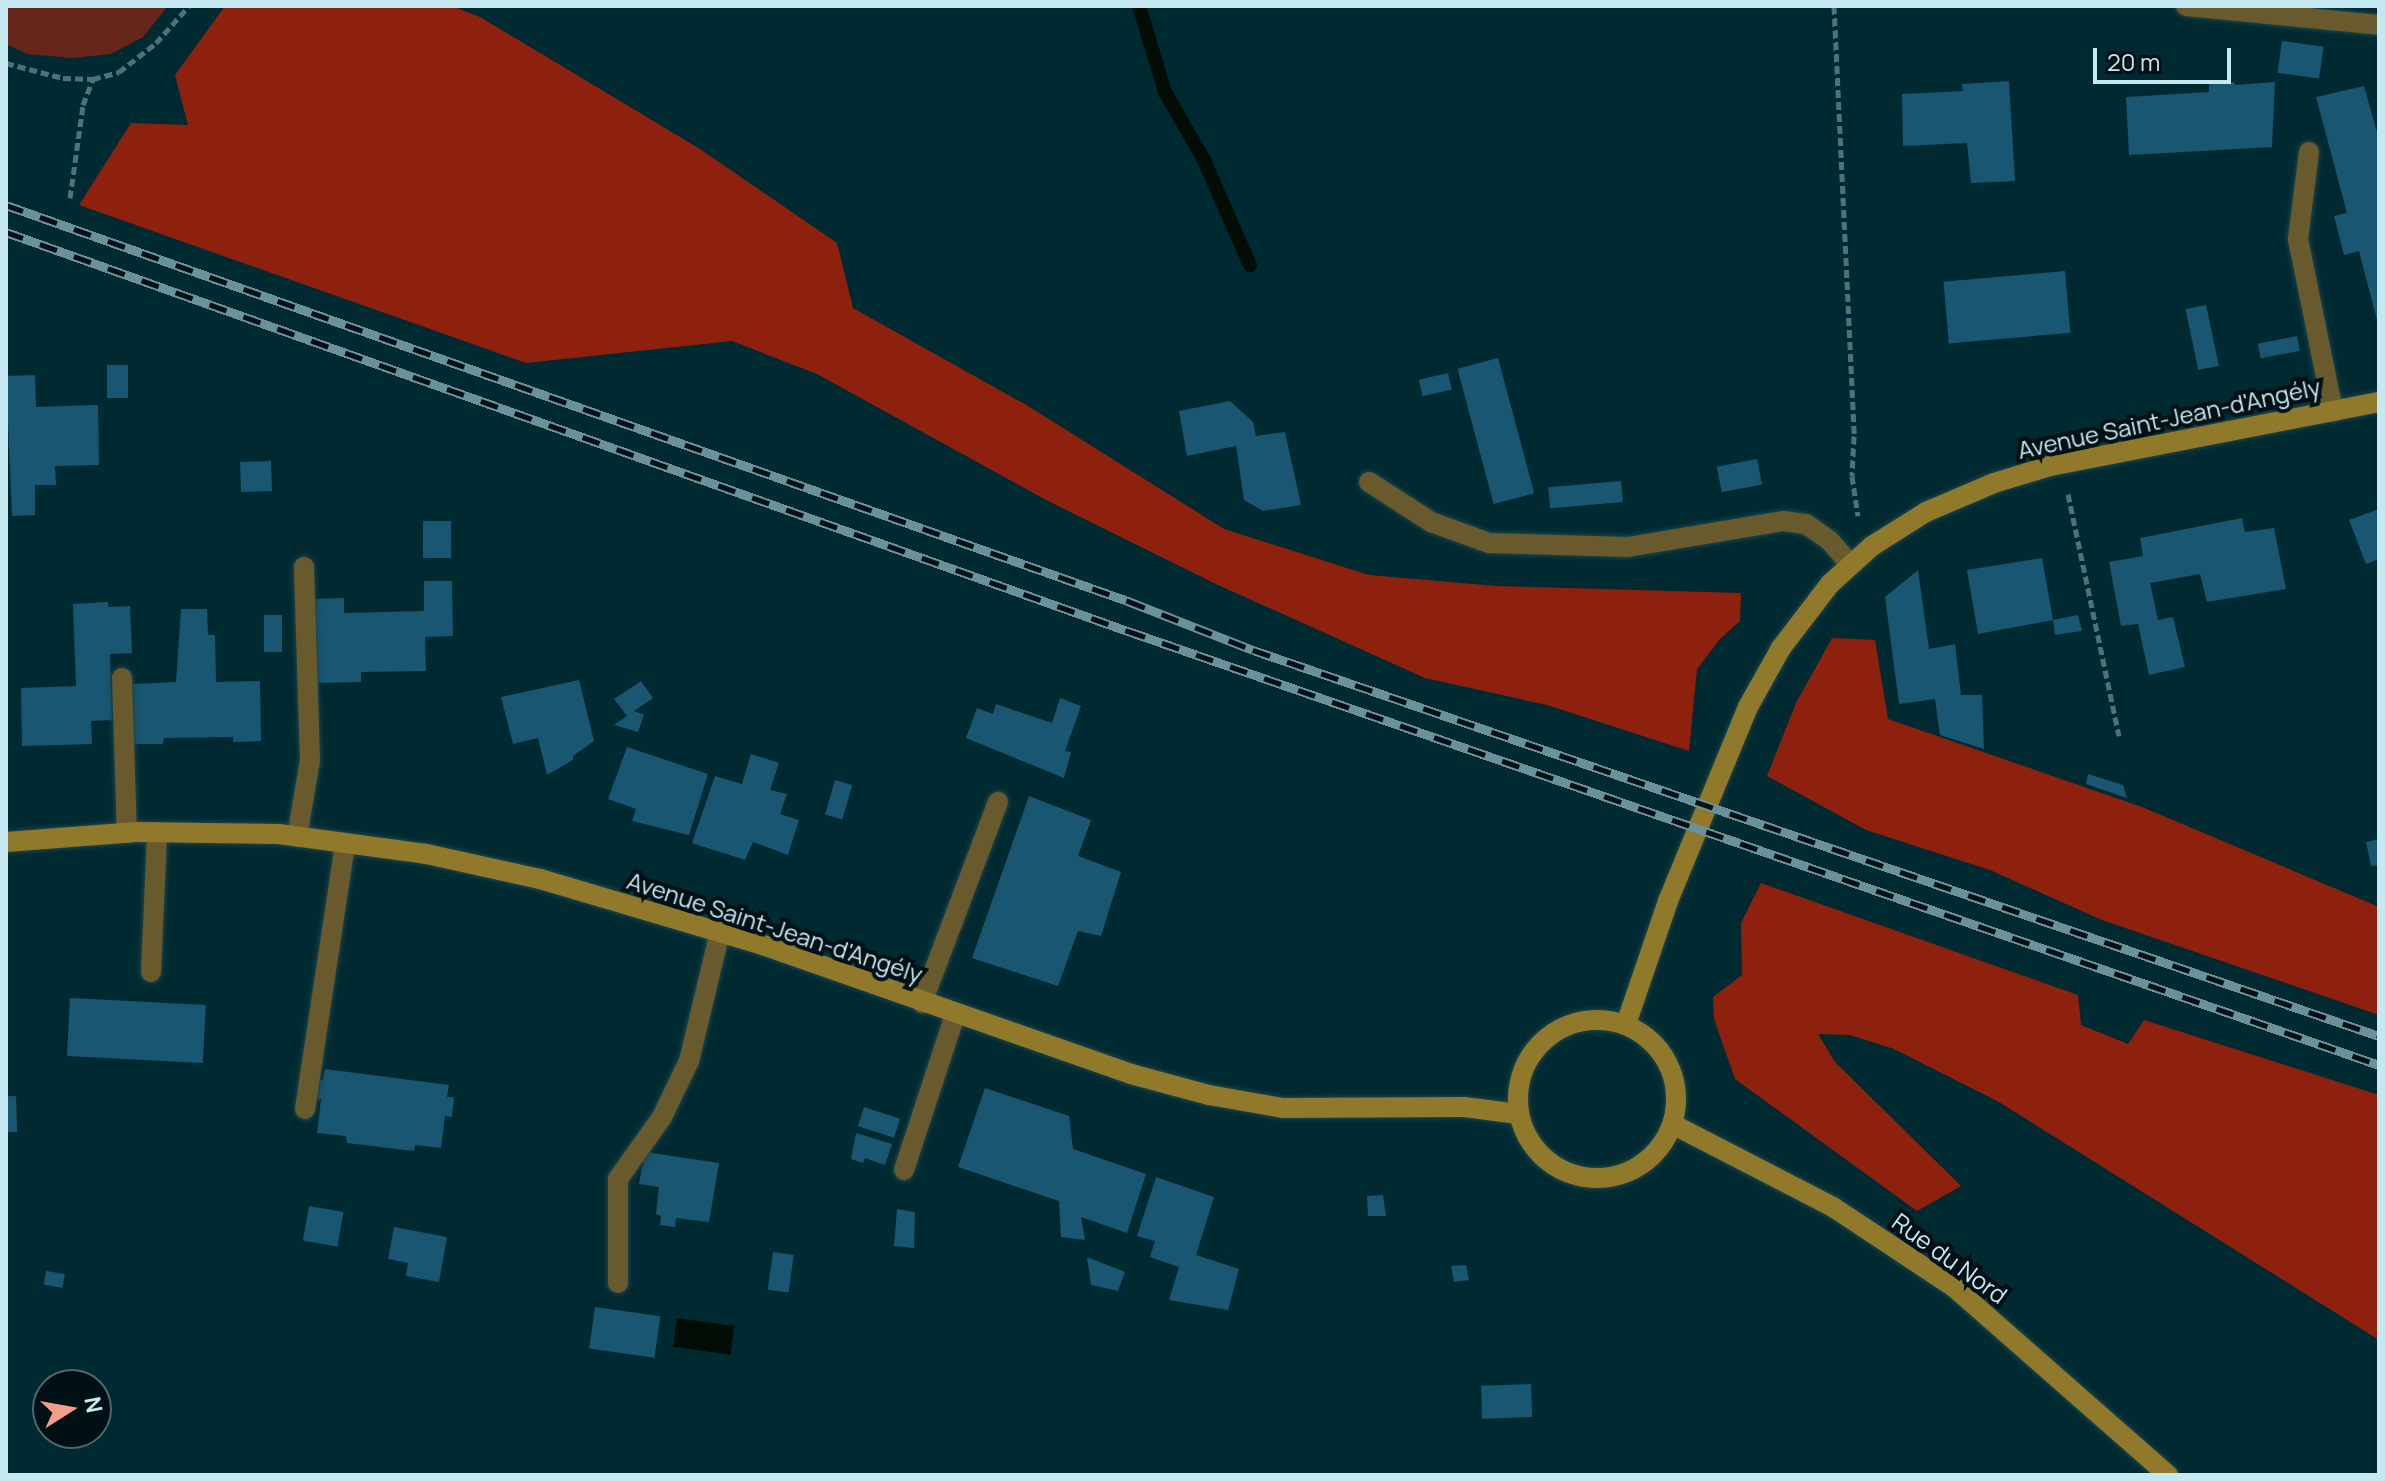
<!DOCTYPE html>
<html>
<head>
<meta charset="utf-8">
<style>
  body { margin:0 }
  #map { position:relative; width:2385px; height:1481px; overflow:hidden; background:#002a31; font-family:Manrope,sans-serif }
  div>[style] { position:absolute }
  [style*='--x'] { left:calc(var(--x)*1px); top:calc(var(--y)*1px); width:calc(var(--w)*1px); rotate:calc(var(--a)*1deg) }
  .green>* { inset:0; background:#67261a }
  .forest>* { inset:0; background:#8d210d }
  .water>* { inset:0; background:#020d05; transform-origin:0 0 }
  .stream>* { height:14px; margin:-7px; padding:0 7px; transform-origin:7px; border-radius:7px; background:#020d05 }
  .building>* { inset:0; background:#185671; transform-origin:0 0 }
  .path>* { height:5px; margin-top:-2.5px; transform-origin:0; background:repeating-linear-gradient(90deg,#4b737a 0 8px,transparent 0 12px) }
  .roads { filter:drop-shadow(0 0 2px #1c454c) drop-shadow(0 0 2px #1c454c) }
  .lane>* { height:20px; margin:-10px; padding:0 10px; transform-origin:10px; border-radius:10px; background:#695a2d }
  .street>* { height:20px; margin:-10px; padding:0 10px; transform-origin:10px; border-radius:10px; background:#695a2d }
  .secondary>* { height:20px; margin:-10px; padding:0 10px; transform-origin:10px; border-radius:10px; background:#90792a }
  .secondary>.ring { margin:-10px; padding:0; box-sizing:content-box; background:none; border:20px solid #90792a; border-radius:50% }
  .rail>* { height:9px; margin-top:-4.5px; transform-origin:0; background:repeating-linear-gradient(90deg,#001015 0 18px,#6b9199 0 36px); box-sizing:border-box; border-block:2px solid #6b9199 }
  span { translate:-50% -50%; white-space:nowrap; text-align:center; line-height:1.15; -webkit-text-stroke:8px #001015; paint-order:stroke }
  .street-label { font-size:24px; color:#c6e9f1 }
  .frame { position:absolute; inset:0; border:8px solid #c6e9f1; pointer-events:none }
  .north { position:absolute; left:32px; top:1369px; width:80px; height:80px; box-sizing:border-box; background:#001015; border:2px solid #4f676d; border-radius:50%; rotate:79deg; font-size:22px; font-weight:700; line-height:32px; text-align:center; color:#c6e9f1 }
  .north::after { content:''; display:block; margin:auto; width:28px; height:36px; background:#f49d8b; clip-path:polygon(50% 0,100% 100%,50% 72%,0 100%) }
  .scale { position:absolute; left:2093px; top:48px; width:138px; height:36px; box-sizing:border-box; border:4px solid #c6e9f1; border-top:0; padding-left:10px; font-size:24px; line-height:28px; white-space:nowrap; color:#c6e9f1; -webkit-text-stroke:6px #001015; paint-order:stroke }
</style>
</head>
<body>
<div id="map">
  <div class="green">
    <i style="clip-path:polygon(6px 6px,168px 6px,143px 37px,111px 54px,72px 58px,27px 54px,6px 44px)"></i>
  </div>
  <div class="forest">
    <i style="clip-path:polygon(225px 6px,452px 6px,480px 17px,700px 149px,837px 243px,853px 308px,1028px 406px,1224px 529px,1369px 575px,1496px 586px,1741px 593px,1740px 621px,1720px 639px,1697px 669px,1689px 751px,1547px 705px,1425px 678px,1218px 585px,1048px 501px,817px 374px,732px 341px,526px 363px,79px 205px,131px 123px,188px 125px,175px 75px)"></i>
    <i style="clip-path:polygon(1832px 638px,1875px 640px,1888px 719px,2142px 807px,2379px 907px,2379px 1015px,2102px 920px,1990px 870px,1866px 830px,1767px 776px,1796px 703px)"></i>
    <i style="clip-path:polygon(1761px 883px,2078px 995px,2081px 1025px,2128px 1044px,2144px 1020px,2379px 1095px,2379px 1340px,1999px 1102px,1894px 1049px,1850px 1035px,1818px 1034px,1835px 1062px,1961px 1186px,1917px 1211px,1735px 1079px,1714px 1019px,1713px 997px,1742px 975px,1741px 923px)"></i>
  </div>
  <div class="water">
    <i style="left:677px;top:1318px;width:58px;height:29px;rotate:8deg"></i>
  </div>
  <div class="stream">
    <i style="--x:1139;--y:6;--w:90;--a:73.2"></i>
    <i style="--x:1165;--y:92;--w:76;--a:60.1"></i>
    <i style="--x:1203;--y:158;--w:117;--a:66.3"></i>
  </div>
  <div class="building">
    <i style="left:2282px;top:41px;width:42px;height:32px;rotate:8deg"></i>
    <i style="clip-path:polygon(2009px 81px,2015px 181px,1971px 183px,1967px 143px,1903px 146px,1902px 94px,1963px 91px,1962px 84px)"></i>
    <i style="clip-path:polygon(2209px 82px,2234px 82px,2235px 85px,2275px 82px,2272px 147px,2129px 155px,2126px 97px,2209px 92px)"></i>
    <i style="clip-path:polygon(2364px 86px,2379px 139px,2378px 324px,2359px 251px,2344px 255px,2334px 216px,2347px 213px,2316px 97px)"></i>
    <i style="left:2065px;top:271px;width:62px;height:122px;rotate:85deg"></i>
    <i style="left:2206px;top:305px;width:62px;height:21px;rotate:78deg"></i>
    <i style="left:2297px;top:336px;width:15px;height:40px;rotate:79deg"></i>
    <i style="left:1498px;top:358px;width:140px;height:42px;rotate:75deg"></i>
    <i style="left:107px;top:365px;width:21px;height:33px"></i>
    <i style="left:1448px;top:373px;width:17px;height:30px;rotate:77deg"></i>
    <i style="clip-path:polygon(35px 375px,36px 407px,98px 405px,99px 465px,55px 466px,56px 485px,35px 485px,35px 515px,12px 516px,6px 376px)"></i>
    <i style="clip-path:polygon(1230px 401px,1253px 422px,1256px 436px,1285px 432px,1301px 505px,1263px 511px,1244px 500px,1236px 446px,1187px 456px,1179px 411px)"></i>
    <i style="left:1757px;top:459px;width:26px;height:41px;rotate:79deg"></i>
    <i style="left:271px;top:461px;width:30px;height:31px;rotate:88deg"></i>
    <i style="left:1621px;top:481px;width:21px;height:73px;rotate:85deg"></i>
    <i style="clip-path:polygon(2379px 509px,2379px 559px,2366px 564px,2349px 520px)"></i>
    <i style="clip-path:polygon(2242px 518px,2245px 532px,2274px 528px,2286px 589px,2207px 602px,2200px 574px,2150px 583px,2158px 620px,2173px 617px,2185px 667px,2149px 675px,2138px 624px,2121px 626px,2109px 562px,2143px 556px,2140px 538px)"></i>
    <i style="left:451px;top:521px;width:37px;height:28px;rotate:90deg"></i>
    <i style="clip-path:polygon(2042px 558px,2053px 620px,2078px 615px,2082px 631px,2055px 635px,2053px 620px,1978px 634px,1967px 570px)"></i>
    <i style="clip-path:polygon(1918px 570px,1929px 649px,1955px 644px,1961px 695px,1982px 695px,1984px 749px,1940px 735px,1935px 699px,1899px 704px,1885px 597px)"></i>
    <i style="clip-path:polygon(424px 581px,452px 581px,453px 636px,425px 637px,426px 671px,361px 672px,361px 682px,315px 683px,313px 599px,344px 598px,344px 613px,424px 611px)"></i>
    <i style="clip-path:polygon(108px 602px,108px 607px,130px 606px,132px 653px,110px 654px,112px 720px,91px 721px,92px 744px,22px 746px,21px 688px,76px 686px,73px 604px)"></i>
    <i style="clip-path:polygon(181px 609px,207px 609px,208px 635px,215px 635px,216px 682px,260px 681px,261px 741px,233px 742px,233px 737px,164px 738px,163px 744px,134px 744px,133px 684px,176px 682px)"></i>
    <i style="left:264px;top:615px;width:18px;height:37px"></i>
    <i style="clip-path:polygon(579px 680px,594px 741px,573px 756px,573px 760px,547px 775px,538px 738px,513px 744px,501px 697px)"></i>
    <i style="clip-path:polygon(641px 681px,653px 698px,634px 711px,644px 715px,638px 732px,614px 725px,627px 716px,614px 699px)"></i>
    <i style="clip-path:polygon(1060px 698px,1081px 706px,1065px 751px,1071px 752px,1064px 778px,966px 738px,977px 708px,993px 714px,996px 704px,1052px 723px)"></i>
    <i style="clip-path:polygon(627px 747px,708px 774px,689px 835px,632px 821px,636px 809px,608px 799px)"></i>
    <i style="clip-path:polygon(751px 754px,779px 763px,770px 790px,787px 794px,780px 814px,799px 820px,788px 855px,753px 842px,745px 860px,692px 843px,715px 776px,742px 784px)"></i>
    <i style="clip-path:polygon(2088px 774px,2123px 785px,2127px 798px,2086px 784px)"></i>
    <i style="left:835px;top:780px;width:18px;height:36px;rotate:16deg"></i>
    <i style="clip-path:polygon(1029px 796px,1091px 820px,1078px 856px,1121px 872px,1101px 936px,1078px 931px,1058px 986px,972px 958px)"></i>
    <i style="clip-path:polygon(2379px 839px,2379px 865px,2371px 866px,2366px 842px)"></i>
    <i style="left:70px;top:998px;width:136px;height:58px;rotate:3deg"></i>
    <i style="clip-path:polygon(325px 1069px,449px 1085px,447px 1097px,454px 1097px,452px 1117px,445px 1116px,441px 1148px,415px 1145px,414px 1151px,347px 1143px,346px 1136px,317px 1133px,321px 1099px,314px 1100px,317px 1080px,323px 1080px)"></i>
    <i style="clip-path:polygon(985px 1088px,1069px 1116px,1073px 1149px,1146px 1174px,1127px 1233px,1081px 1217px,1085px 1240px,1061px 1237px,1059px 1201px,958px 1167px)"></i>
    <i style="left:16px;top:1096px;width:36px;height:10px;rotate:88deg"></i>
    <i style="left:864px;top:1107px;width:38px;height:20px;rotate:18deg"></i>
    <i style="clip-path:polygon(856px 1133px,892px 1144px,885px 1165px,865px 1158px,863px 1163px,851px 1159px)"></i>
    <i style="clip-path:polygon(645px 1152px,719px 1163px,709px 1222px,676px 1218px,675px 1227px,660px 1225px,661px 1216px,656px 1214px,659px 1187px,639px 1184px)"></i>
    <i style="clip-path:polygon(1156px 1177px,1214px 1197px,1196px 1255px,1239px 1269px,1228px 1310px,1169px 1300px,1179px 1267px,1150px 1257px,1155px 1241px,1137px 1236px)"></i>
    <i style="clip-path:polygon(1383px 1195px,1386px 1216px,1368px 1216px,1367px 1196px)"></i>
    <i style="left:309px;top:1206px;width:35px;height:35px;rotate:10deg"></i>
    <i style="clip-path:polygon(897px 1209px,915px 1212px,914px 1248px,894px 1246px)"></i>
    <i style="clip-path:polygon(394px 1227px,447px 1237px,439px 1282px,406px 1276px,408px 1263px,388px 1259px)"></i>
    <i style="left:773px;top:1252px;width:21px;height:38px;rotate:8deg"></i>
    <i style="clip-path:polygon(1087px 1257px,1125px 1272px,1118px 1291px,1091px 1285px)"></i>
    <i style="clip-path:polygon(1466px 1265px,1469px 1280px,1454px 1282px,1451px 1266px)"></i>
    <i style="left:46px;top:1271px;width:19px;height:14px;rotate:9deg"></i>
    <i style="left:595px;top:1307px;width:66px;height:42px;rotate:8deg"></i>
    <i style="left:1531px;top:1384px;width:33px;height:50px;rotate:88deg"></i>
  </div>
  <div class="path">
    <i style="--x:1834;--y:6;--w:430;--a:87.3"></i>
    <i style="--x:1854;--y:436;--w:40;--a:92.9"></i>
    <i style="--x:1852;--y:476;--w:40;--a:81.5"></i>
    <i style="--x:6;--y:63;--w:59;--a:14.7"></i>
    <i style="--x:63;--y:78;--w:30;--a:2"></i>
    <i style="--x:93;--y:79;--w:27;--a:-15"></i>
    <i style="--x:119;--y:72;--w:47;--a:-38.1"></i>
    <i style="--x:156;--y:43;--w:50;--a:-48.3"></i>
    <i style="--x:70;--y:198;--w:94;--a:-82"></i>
    <i style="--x:83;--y:105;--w:28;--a:-69"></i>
    <i style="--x:2068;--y:494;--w:247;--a:78.1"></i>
  </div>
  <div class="roads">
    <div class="lane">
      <i style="--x:2309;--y:152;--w:88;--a:97.2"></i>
      <i style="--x:2298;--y:239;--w:176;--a:78.5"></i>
      <i style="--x:122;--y:678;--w:155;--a:88.2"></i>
      <i style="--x:297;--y:837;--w:78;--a:-80.4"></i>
      <i style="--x:310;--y:760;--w:193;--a:-91.8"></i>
      <i style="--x:151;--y:972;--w:140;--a:-87.5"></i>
      <i style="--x:922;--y:1003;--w:215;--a:-69.3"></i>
      <i style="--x:305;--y:1109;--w:269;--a:-81.4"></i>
      <i style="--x:904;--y:1170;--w:163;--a:-71.8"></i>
      <i style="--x:618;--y:1283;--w:104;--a:-90"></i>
      <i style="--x:618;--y:1179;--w:76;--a:-54.6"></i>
      <i style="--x:662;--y:1117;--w:62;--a:-64.3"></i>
      <i style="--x:689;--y:1061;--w:133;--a:-76.5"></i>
    </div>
    <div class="street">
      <i style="--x:2186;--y:6;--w:194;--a:5.6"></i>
      <i style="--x:1369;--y:482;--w:74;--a:32.8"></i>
      <i style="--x:1431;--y:522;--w:62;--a:19.9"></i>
      <i style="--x:1489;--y:543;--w:139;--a:1.6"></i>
      <i style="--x:1628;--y:547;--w:158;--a:-9.5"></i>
      <i style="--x:1784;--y:521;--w:22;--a:8"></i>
      <i style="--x:1806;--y:524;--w:29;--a:35"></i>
      <i style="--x:1830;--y:541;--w:32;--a:49"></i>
    </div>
    <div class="secondary">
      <i style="--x:6;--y:842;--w:131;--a:-4.4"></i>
      <i style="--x:137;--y:832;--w:142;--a:0.8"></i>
      <i style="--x:279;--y:834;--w:148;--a:7.7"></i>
      <i style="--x:426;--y:854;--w:117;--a:12.4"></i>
      <i style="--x:540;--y:879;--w:233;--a:16.5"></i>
      <i style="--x:763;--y:945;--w:390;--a:19.3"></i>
      <i style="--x:1131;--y:1074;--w:81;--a:15.1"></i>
      <i style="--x:1209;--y:1095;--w:75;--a:10"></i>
      <i style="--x:1283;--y:1108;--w:181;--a:-0.3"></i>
      <i style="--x:1464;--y:1107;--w:55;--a:7.3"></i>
      <i class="ring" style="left:1518px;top:1020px;width:138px;height:138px"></i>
      <i style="--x:1626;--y:1024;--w:130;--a:-71.1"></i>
      <i style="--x:1668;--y:901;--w:210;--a:-67.6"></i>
      <i style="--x:1748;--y:707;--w:68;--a:-60.8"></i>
      <i style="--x:1781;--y:648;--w:81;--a:-52.6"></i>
      <i style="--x:1830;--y:584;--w:57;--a:-42.1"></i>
      <i style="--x:1872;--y:546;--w:64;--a:-32.2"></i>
      <i style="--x:1926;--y:512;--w:74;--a:-23.1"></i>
      <i style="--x:1994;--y:483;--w:59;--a:-16.9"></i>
      <i style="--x:2050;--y:466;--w:335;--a:-11"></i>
      <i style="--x:1674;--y:1125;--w:179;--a:27.3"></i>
      <i style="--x:1833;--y:1207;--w:145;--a:33.5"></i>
      <i style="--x:1954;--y:1287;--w:285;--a:41.3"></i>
    </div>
  </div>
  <div class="rail">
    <i style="--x:6;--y:205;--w:1190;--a:19.44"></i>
    <i style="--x:1128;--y:601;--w:134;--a:21.4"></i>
    <i style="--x:1253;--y:650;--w:1190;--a:18.92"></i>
    <i style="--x:6;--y:232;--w:1191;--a:19.58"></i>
    <i style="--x:1128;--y:631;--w:1324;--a:19.13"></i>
  </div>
  <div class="street-label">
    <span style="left:2169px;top:418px;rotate:-12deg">Avenue Saint-Jean-d'Angély</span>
    <span style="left:775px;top:927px;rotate:18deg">Avenue Saint-Jean-d'Angély</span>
    <span style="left:1950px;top:1258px;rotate:36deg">Rue du Nord</span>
  </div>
  <div class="frame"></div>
  <div class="north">N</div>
  <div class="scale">20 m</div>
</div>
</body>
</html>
